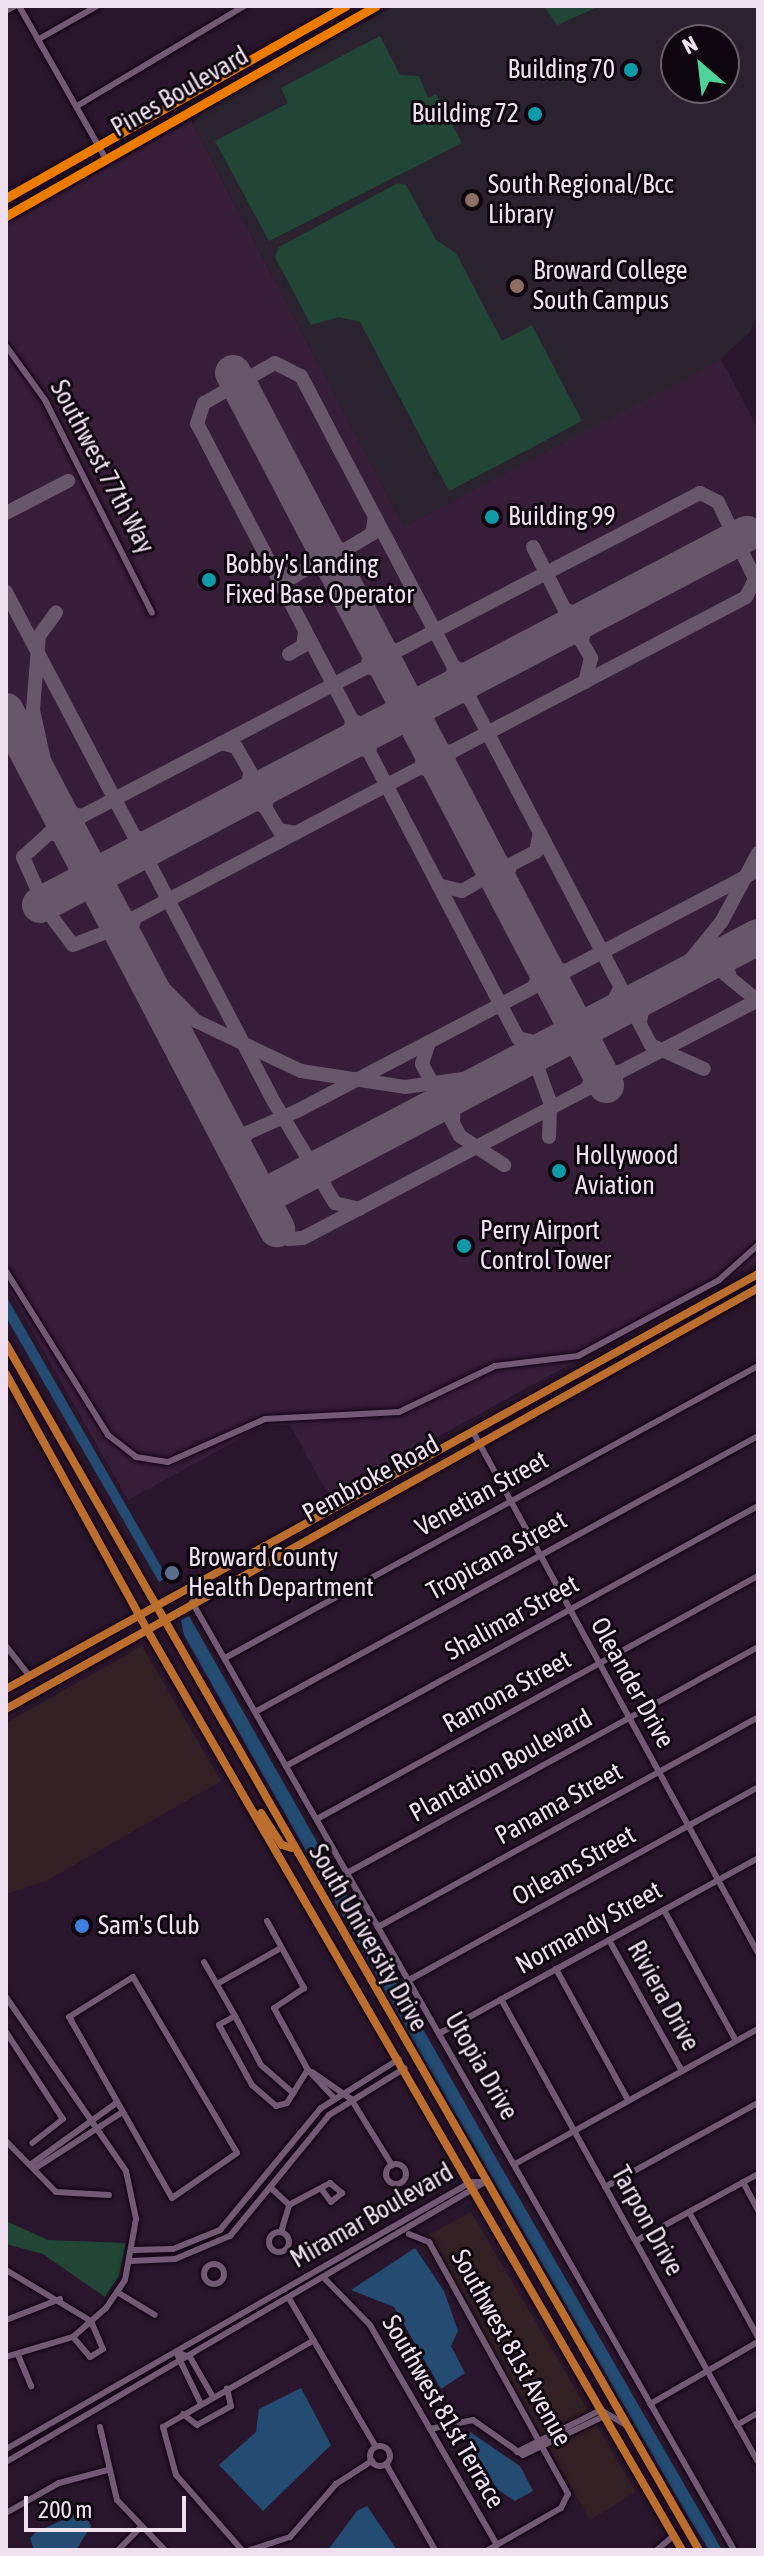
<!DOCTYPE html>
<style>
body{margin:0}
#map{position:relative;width:764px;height:2556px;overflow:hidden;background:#2a162c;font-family:"Asap Condensed",sans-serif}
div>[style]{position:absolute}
.commercial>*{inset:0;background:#332024}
.built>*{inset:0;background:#361d38}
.education>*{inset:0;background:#2b2230}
.green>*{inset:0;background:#214636}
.water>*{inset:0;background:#244b72}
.taxiway>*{height:14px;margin:-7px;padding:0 7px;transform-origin:7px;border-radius:7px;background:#68566a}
.runway>*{height:36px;margin:-18px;padding:0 18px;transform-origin:18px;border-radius:18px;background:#68566a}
.roads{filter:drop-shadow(0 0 2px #120214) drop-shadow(0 0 2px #120214)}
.minor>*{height:6px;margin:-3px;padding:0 3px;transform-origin:3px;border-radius:3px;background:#725a74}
.minor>.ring{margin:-3px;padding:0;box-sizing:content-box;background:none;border:6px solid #725a74;border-radius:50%}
.major>*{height:8px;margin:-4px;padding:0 4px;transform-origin:4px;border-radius:4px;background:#bb6e2e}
.highway>*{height:9px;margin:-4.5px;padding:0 4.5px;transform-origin:4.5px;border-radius:4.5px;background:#ec7c00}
.dots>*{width:22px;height:22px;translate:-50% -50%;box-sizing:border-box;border:4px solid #0e060e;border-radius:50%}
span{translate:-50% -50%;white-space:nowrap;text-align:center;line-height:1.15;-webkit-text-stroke:6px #0e060e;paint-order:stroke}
.poi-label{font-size:26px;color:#efe1f0}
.right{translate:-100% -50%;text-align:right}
.left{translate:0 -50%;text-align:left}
.street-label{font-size:26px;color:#efe1f0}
.frame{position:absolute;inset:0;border:8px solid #efe1f0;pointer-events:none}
.north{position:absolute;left:660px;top:24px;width:80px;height:80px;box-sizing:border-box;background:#0e060e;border:2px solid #685e68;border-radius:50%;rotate:332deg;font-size:22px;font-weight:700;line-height:32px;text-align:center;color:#efe1f0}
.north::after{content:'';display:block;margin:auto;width:28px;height:36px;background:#4fd399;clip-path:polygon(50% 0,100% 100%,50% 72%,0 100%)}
.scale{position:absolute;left:24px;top:2496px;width:162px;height:36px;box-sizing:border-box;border:4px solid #efe1f0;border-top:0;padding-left:10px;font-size:24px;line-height:28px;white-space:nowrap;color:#efe1f0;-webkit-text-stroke:6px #0e060e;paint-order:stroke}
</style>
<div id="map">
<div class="commercial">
<i style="clip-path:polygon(142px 1646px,221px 1781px,46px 1881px,6px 1894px,6px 1723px)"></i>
<i style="clip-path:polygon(471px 2212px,636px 2492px,590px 2520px,484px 2335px,419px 2240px)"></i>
</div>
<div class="built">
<i style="clip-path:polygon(191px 121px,404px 527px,721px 359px,758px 429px,758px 1262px,329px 1496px,290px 1425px,265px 1425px,128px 1500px,6px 1285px,6px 223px)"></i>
</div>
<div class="education">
<i style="clip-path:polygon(evenodd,395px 6px,758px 6px,758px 314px,750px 332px,717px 362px,404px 527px,193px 124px,204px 109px,395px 6px,676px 40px,724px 40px,724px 88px,676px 88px,676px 40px)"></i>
</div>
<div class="green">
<i style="clip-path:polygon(544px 6px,600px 6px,557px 25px)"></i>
<i style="clip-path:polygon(380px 36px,400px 75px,419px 76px,428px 98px,436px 94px,462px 143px,269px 241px,215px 141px,288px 103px,281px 88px)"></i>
<i style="clip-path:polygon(398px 183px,406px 185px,436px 240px,456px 253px,502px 341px,532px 325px,582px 421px,449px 491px,360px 322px,339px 317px,311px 325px,275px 257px,279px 247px)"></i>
<i style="clip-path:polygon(6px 2221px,48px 2240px,126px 2243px,119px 2276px,105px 2297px,43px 2254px,6px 2244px)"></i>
</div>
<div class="water">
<i style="clip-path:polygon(6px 1296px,167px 1577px,159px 1582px,6px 1317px)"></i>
<i style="clip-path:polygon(189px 1616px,500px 2165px,722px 2550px,709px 2550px,683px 2508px,402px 2021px,184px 1635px,181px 1620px)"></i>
<i style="clip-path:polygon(415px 2248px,444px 2291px,458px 2331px,451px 2346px,465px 2373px,441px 2389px,394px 2307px,351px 2290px)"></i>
<i style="clip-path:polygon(301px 2388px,331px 2445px,263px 2511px,219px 2465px,256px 2432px,259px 2409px)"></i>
<i style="clip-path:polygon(470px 2432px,520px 2466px,533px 2491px,515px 2501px,497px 2489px,468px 2439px)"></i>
<i style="clip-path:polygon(367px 2506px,397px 2550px,328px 2550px,357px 2511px)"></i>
<i style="clip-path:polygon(83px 2511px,91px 2526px,76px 2550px,34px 2550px,30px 2538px,36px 2532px)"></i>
</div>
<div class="taxiway">
<i style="left:6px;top:513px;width:70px;rotate:-27.3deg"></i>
<i style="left:533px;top:547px;width:73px;rotate:63.1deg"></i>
<i style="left:566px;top:612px;width:21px;rotate:104deg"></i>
<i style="left:561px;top:632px;width:17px;rotate:13deg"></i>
<i style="left:578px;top:636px;width:26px;rotate:59deg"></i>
<i style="left:591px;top:658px;width:25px;rotate:104deg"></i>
<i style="left:313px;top:567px;width:25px;rotate:12deg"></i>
<i style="left:274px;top:570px;width:20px;rotate:20deg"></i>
<i style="left:293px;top:577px;width:31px;rotate:-31deg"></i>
<i style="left:320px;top:561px;width:16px;rotate:-79deg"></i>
<i style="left:323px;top:545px;width:23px;rotate:13deg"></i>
<i style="left:345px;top:550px;width:31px;rotate:-31deg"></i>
<i style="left:372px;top:534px;width:17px;rotate:-80deg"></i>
<i style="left:6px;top:592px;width:276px;rotate:62.3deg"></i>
<i style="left:134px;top:836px;width:23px;rotate:20deg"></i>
<i style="left:156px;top:844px;width:22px;rotate:106deg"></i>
<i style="left:150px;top:865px;width:267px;rotate:62.4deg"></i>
<i style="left:274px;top:1102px;width:118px;rotate:58.9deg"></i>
<i style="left:335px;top:1203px;width:25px;rotate:14deg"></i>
<i style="left:565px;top:609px;width:23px;rotate:25deg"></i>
<i style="left:586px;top:619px;width:22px;rotate:100deg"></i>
<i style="left:289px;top:654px;width:16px;rotate:-30deg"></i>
<i style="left:303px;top:646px;width:14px;rotate:-82deg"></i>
<i style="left:367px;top:667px;width:24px;rotate:15deg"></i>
<i style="left:454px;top:667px;width:24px;rotate:22deg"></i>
<i style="left:352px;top:720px;width:24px;rotate:24deg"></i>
<i style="left:374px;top:730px;width:23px;rotate:103deg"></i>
<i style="left:221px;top:743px;width:16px;rotate:15deg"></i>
<i style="left:236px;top:747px;width:39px;rotate:60deg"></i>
<i style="left:256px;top:781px;width:16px;rotate:7deg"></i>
<i style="left:420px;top:768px;width:23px;rotate:-67deg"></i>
<i style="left:429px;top:747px;width:23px;rotate:13deg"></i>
<i style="left:250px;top:774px;width:24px;rotate:102deg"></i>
<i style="left:245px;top:797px;width:22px;rotate:27deg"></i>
<i style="left:272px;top:783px;width:25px;rotate:106deg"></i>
<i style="left:265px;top:807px;width:27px;rotate:59deg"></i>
<i style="left:279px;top:830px;width:17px;rotate:10deg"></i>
<i style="left:53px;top:801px;width:93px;rotate:-102.4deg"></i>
<i style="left:33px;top:710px;width:74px;rotate:-85.4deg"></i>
<i style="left:39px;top:636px;width:29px;rotate:-54deg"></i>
<i style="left:58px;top:810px;width:25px;rotate:14deg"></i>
<i style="left:82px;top:816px;width:322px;rotate:-27.6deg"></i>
<i style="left:367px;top:667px;width:25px;rotate:-74deg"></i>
<i style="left:49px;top:833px;width:25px;rotate:14deg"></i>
<i style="left:488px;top:860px;width:19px;rotate:21deg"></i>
<i style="left:506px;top:867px;width:34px;rotate:-27deg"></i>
<i style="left:536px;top:852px;width:20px;rotate:-79deg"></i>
<i style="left:438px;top:885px;width:25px;rotate:14deg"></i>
<i style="left:462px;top:891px;width:24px;rotate:-30deg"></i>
<i style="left:483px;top:879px;width:20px;rotate:-75deg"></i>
<i style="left:502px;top:887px;width:24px;rotate:-68deg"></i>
<i style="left:58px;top:896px;width:21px;rotate:-166deg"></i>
<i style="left:38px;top:891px;width:37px;rotate:-114deg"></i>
<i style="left:23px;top:857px;width:43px;rotate:-42.2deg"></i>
<i style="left:55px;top:828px;width:18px;rotate:-81deg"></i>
<i style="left:58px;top:896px;width:21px;rotate:109deg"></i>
<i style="left:51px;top:916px;width:36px;rotate:53deg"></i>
<i style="left:73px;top:945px;width:34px;rotate:-21deg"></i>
<i style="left:105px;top:933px;width:22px;rotate:-74deg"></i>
<i style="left:111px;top:912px;width:22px;rotate:18deg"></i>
<i style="left:132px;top:919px;width:325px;rotate:-27.7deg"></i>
<i style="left:420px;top:768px;width:23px;rotate:13deg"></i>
<i style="left:442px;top:773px;width:23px;rotate:-67deg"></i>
<i style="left:451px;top:752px;width:333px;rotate:-27.7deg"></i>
<i style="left:746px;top:597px;width:20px;rotate:-63deg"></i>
<i style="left:755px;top:579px;width:85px;rotate:-115.7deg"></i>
<i style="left:718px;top:502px;width:20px;rotate:-153deg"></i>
<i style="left:700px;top:493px;width:342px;rotate:152.5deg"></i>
<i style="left:397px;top:651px;width:24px;rotate:-161deg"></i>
<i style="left:127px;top:942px;width:25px;rotate:-72deg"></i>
<i style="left:136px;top:960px;width:86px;rotate:45.5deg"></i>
<i style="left:196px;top:1021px;width:116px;rotate:25.5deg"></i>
<i style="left:301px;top:1071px;width:105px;rotate:8.7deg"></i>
<i style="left:405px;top:1087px;width:93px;rotate:-8deg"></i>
<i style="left:694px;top:971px;width:26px;rotate:-2deg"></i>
<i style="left:720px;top:970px;width:49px;rotate:39.2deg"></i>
<i style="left:730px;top:977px;width:15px;rotate:-106deg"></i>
<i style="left:726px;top:963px;width:17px;rotate:-57deg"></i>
<i style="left:606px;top:1016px;width:31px;rotate:-63deg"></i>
<i style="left:640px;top:1022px;width:22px;rotate:-80deg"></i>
<i style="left:644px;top:1000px;width:51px;rotate:-38.7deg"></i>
<i style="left:684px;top:968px;width:60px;rotate:-51deg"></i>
<i style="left:722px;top:921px;width:77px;rotate:-62.1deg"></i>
<i style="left:429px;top:1042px;width:23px;rotate:108deg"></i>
<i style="left:422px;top:1064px;width:81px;rotate:62.2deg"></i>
<i style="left:460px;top:1136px;width:53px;rotate:33.4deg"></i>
<i style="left:596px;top:1067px;width:23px;rotate:15deg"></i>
<i style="left:618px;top:1073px;width:158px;rotate:-27.5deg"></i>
<i style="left:453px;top:1122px;width:19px;rotate:-87deg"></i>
<i style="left:454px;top:1103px;width:20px;rotate:-45deg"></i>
<i style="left:227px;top:1133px;width:18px;rotate:3deg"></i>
<i style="left:245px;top:1134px;width:57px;rotate:-23.9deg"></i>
<i style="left:297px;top:1111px;width:267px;rotate:-27.6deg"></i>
<i style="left:534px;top:987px;width:23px;rotate:-67deg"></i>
<i style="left:543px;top:966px;width:24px;rotate:12deg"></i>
<i style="left:566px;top:971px;width:217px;rotate:-27.7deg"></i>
<i style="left:549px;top:1137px;width:35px;rotate:-88deg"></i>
<i style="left:550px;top:1102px;width:35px;rotate:-110deg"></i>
<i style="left:538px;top:1069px;width:26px;rotate:-62deg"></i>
<i style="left:550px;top:1046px;width:33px;rotate:-166deg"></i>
<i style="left:518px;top:1038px;width:322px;rotate:-117.5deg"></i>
<i style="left:369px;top:752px;width:23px;rotate:-157deg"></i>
<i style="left:348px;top:743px;width:23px;rotate:-80deg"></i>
<i style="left:352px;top:720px;width:334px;rotate:-117.6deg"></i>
<i style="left:197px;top:424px;width:22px;rotate:-72deg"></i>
<i style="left:204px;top:403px;width:81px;rotate:-29.4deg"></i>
<i style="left:275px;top:363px;width:29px;rotate:27deg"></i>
<i style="left:301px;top:376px;width:329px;rotate:62.3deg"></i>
<i style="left:454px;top:667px;width:23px;rotate:100deg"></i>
<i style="left:450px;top:690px;width:22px;rotate:24deg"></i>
<i style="left:470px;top:699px;width:390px;rotate:62.4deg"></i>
<i style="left:651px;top:1045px;width:58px;rotate:24.4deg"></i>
<i style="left:243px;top:1163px;width:19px;rotate:-106deg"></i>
<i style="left:238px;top:1145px;width:16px;rotate:-50deg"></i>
<i style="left:277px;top:1229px;width:16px;rotate:40deg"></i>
<i style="left:289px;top:1239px;width:14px;rotate:-4deg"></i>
<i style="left:303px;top:1238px;width:321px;rotate:-27.7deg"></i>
<i style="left:587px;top:1089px;width:24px;rotate:-68deg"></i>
</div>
<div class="runway">
<i style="left:233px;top:373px;width:804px;rotate:62.35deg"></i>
<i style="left:6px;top:711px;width:585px;rotate:62.38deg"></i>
<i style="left:40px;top:905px;width:798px;rotate:-27.72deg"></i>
<i style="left:261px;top:1198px;width:561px;rotate:-27.71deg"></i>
</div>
<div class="roads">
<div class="minor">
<i style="left:19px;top:6px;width:176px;rotate:60.4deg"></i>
<i style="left:6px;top:11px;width:10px;rotate:-29deg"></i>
<i style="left:39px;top:39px;width:67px;rotate:-29.6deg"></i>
<i style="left:77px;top:106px;width:195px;rotate:-30.9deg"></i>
<i style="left:6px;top:346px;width:67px;rotate:54.2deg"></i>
<i style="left:45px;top:400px;width:238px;rotate:63.3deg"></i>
<i style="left:6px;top:1271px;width:193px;rotate:58.1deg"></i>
<i style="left:108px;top:1435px;width:36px;rotate:38deg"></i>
<i style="left:136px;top:1457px;width:32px;rotate:9deg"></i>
<i style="left:168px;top:1462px;width:106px;rotate:-23.9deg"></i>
<i style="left:265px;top:1419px;width:134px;rotate:-3deg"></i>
<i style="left:399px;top:1412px;width:106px;rotate:-25.6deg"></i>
<i style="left:495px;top:1366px;width:84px;rotate:-6.9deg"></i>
<i style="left:578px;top:1356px;width:160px;rotate:-28.3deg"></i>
<i style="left:719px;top:1280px;width:52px;rotate:-41.9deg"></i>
<i style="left:473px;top:1432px;width:594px;rotate:61.32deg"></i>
<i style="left:192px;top:1602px;width:1092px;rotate:60.24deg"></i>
<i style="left:6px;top:1646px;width:37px;rotate:52deg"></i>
<i style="left:225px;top:1658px;width:608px;rotate:-28.72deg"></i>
<i style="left:255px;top:1712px;width:574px;rotate:-28.75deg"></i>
<i style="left:286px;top:1766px;width:539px;rotate:-28.85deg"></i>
<i style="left:317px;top:1819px;width:504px;rotate:-28.86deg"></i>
<i style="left:347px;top:1873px;width:469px;rotate:-28.8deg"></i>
<i style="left:664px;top:1910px;width:149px;rotate:61.2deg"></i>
<i style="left:267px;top:1921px;width:77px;rotate:61.1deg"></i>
<i style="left:304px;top:1988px;width:36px;rotate:146deg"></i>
<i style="left:274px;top:2008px;width:71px;rotate:61.3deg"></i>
<i style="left:308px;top:2070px;width:38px;rotate:47deg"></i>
<i style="left:378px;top:1927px;width:434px;rotate:-28.9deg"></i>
<i style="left:609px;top:1940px;width:150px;rotate:60.9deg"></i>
<i style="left:204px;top:1962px;width:62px;rotate:60.1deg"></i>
<i style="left:235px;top:2016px;width:18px;rotate:151deg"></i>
<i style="left:219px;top:2025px;width:68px;rotate:61.2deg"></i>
<i style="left:252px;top:2085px;width:32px;rotate:41deg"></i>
<i style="left:276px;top:2106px;width:11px;rotate:-15deg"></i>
<i style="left:287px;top:2103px;width:39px;rotate:-58deg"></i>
<i style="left:556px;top:1969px;width:149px;rotate:61.2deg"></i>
<i style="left:133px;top:1977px;width:204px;rotate:59.4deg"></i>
<i style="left:237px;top:2153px;width:79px;rotate:145.3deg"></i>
<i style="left:172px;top:2198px;width:208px;rotate:-119.6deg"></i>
<i style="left:69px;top:2017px;width:75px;rotate:-32deg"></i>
<i style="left:409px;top:1980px;width:399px;rotate:-28.9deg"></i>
<i style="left:217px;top:1984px;width:73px;rotate:-29.4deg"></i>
<i style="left:6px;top:1997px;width:211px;rotate:55.4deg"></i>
<i style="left:126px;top:2171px;width:49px;rotate:78.2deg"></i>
<i style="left:136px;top:2219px;width:62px;rotate:100.2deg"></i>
<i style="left:125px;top:2280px;width:34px;rotate:124deg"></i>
<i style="left:106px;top:2308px;width:44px;rotate:138.7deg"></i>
<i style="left:73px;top:2337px;width:70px;rotate:163.4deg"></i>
<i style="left:501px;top:1999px;width:530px;rotate:60.97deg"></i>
<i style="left:235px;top:2016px;width:55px;rotate:62deg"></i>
<i style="left:261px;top:2065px;width:43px;rotate:41.2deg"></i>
<i style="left:6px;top:2032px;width:104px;rotate:56.8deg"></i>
<i style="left:63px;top:2119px;width:39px;rotate:142deg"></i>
<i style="left:440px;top:2033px;width:363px;rotate:-28.8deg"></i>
<i style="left:312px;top:2072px;width:47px;rotate:34.7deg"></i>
<i style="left:351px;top:2099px;width:78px;rotate:58.2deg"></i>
<i style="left:6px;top:2141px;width:71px;rotate:45.6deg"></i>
<i style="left:56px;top:2192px;width:53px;rotate:3.2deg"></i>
<i style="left:515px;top:2164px;width:278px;rotate:-29.1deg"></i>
<i class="ring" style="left:386px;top:2164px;width:14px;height:14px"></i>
<i style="left:30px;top:2165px;width:105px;rotate:-35.7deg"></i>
<i style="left:34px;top:2169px;width:103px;rotate:-32.8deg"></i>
<i style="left:743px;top:2182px;width:32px;rotate:62deg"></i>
<i style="left:270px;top:2187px;width:26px;rotate:43deg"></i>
<i style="left:605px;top:2187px;width:175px;rotate:-28.8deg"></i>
<i style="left:689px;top:2212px;width:143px;rotate:61.1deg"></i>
<i style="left:281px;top:2232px;width:28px;rotate:-73deg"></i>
<i style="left:289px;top:2205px;width:47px;rotate:-28.2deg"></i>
<i style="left:330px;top:2183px;width:16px;rotate:40deg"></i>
<i style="left:342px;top:2193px;width:14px;rotate:141deg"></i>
<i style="left:331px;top:2202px;width:14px;rotate:-126deg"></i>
<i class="ring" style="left:269px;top:2232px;width:14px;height:14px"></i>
<i style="left:409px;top:2234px;width:22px;rotate:22deg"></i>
<i style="left:429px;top:2242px;width:288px;rotate:61.1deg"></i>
<i style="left:568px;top:2494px;width:16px;rotate:117deg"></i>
<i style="left:561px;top:2508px;width:84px;rotate:150.1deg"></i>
<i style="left:636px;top:2241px;width:139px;rotate:-28.8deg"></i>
<i style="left:133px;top:2250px;width:40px;rotate:-1.4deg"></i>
<i style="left:173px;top:2249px;width:51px;rotate:-22deg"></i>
<i style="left:220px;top:2230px;width:158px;rotate:-50.4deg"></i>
<i style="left:321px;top:2108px;width:92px;rotate:-32.1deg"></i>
<i style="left:130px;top:2261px;width:45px;rotate:-2.5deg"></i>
<i style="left:175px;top:2259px;width:60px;rotate:-22.7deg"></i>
<i style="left:230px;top:2236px;width:156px;rotate:-50.7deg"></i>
<i style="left:329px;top:2115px;width:89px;rotate:-31.7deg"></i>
<i class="ring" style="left:204px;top:2264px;width:14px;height:14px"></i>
<i style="left:6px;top:2270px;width:99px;rotate:31deg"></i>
<i style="left:91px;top:2321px;width:30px;rotate:67deg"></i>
<i style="left:103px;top:2349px;width:15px;rotate:148deg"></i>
<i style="left:90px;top:2357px;width:26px;rotate:-130deg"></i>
<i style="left:325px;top:2279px;width:64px;rotate:45.6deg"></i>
<i style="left:370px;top:2325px;width:254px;rotate:60deg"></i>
<i style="left:117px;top:2292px;width:44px;rotate:31.2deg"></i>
<i style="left:290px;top:2300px;width:170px;rotate:59.7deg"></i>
<i style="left:6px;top:2320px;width:58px;rotate:-21.3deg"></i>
<i style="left:18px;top:2355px;width:34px;rotate:67deg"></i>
<i style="left:201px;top:2404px;width:58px;rotate:-115.7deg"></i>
<i style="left:176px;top:2352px;width:15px;rotate:20deg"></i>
<i style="left:190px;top:2357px;width:46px;rotate:60.1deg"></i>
<i style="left:650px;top:2404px;width:125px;rotate:-29.9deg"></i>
<i style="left:183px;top:2414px;width:18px;rotate:38deg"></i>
<i style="left:197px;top:2425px;width:39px;rotate:-29deg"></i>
<i style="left:231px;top:2406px;width:18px;rotate:-103deg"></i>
<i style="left:737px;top:2425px;width:24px;rotate:-30deg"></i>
<i style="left:100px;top:2427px;width:75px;rotate:76.9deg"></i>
<i style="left:117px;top:2500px;width:69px;rotate:46.2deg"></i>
<i style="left:430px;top:2429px;width:44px;rotate:-11.8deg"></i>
<i style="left:473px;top:2420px;width:61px;rotate:35deg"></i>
<i style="left:523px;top:2455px;width:90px;rotate:-25.7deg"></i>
<i class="ring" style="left:370px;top:2446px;width:14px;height:14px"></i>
<i style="left:6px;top:2449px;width:536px;rotate:-29.86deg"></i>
<i style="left:471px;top:2182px;width:14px"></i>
<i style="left:517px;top:2452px;width:94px;rotate:-26.6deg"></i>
<i style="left:601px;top:2410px;width:27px;rotate:31deg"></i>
<i style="left:6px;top:2462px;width:555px;rotate:-30.31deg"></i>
<i style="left:386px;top:2464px;width:99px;rotate:60.3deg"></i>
<i style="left:6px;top:2513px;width:61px;rotate:-29.5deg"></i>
<i style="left:59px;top:2483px;width:51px;rotate:-14.9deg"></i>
<i style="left:118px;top:2550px;width:33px;rotate:-45deg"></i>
<i style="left:242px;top:2550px;width:100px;rotate:-131.3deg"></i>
<i style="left:176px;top:2475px;width:50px;rotate:-105.2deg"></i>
<i style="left:163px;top:2427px;width:174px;rotate:-29.9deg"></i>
<i style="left:250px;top:2550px;width:42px;rotate:-18deg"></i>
<i style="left:290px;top:2537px;width:70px;rotate:-49deg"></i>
<i style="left:336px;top:2484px;width:43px;rotate:-32.6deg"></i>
<i style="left:657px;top:2550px;width:23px;rotate:-41deg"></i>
</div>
<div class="major">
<i style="left:6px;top:1344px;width:1391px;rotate:60.12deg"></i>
<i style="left:6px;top:1374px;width:290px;rotate:61.1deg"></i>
<i style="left:146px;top:1628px;width:1066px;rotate:59.83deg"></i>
<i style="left:6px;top:1689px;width:859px;rotate:-28.89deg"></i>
<i style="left:6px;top:1709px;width:862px;rotate:-29.24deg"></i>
<i style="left:261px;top:1813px;width:38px;rotate:57deg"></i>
<i style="left:282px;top:1845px;width:10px;rotate:17deg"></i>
</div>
<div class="highway">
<i style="left:6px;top:198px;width:390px;rotate:-29.5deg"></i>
<i style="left:6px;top:216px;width:425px;rotate:-29.6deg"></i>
</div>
</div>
<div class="dots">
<i style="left:631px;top:70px;background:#0f9aa8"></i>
<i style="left:535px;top:114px;background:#0f9aa8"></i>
<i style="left:472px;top:200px;background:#8d6e63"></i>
<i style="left:517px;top:286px;background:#8d6e63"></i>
<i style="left:492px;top:517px;background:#0f9aa8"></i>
<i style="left:209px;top:580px;background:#0f9aa8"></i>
<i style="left:559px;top:1171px;background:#0f9aa8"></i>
<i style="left:464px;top:1246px;background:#0f9aa8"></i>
<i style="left:172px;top:1573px;background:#5c6f8a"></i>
<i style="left:82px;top:1926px;background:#3f7fe0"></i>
</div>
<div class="poi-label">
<span class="right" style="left:615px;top:70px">Building 70</span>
<span class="right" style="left:519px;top:114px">Building 72</span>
<span class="left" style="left:488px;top:200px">South Regional/Bcc<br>Library</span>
<span class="left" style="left:533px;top:286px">Broward College<br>South Campus</span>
<span class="left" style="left:508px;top:517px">Building 99</span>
<span class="left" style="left:225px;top:580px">Bobby's Landing<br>Fixed Base Operator</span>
<span class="left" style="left:575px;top:1171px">Hollywood<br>Aviation</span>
<span class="left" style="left:480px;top:1246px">Perry Airport<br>Control Tower</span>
<span class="left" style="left:188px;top:1573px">Broward County<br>Health Department</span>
<span class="left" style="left:98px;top:1926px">Sam's Club</span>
</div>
<div class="street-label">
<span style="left:180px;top:92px;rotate:-30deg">Pines Boulevard</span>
<span style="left:102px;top:467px;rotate:62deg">Southwest 77th Way</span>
<span style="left:371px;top:1479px;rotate:-29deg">Pembroke Road</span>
<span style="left:482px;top:1494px;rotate:-29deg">Venetian Street</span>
<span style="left:497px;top:1556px;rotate:-29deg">Tropicana Street</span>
<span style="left:512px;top:1618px;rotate:-29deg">Shalimar Street</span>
<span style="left:632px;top:1683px;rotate:61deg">Oleander Drive</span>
<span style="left:507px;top:1692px;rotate:-29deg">Ramona Street</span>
<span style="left:501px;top:1766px;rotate:-29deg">Plantation Boulevard</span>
<span style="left:559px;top:1804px;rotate:-29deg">Panama Street</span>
<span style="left:574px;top:1866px;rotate:-29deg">Orleans Street</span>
<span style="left:589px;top:1928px;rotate:-29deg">Normandy Street</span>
<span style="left:368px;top:1938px;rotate:60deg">South University Drive</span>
<span style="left:663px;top:1996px;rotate:61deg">Riviera Drive</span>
<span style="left:481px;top:2066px;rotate:60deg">Utopia Drive</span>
<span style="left:372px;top:2216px;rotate:-30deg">Miramar Boulevard</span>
<span style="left:647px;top:2221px;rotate:61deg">Tarpon Drive</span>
<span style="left:511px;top:2348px;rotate:61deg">Southwest 81st Avenue</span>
<span style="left:443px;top:2412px;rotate:60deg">Southwest 81st Terrace</span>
</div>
<div class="frame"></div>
<div class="north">N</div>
<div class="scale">200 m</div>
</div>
